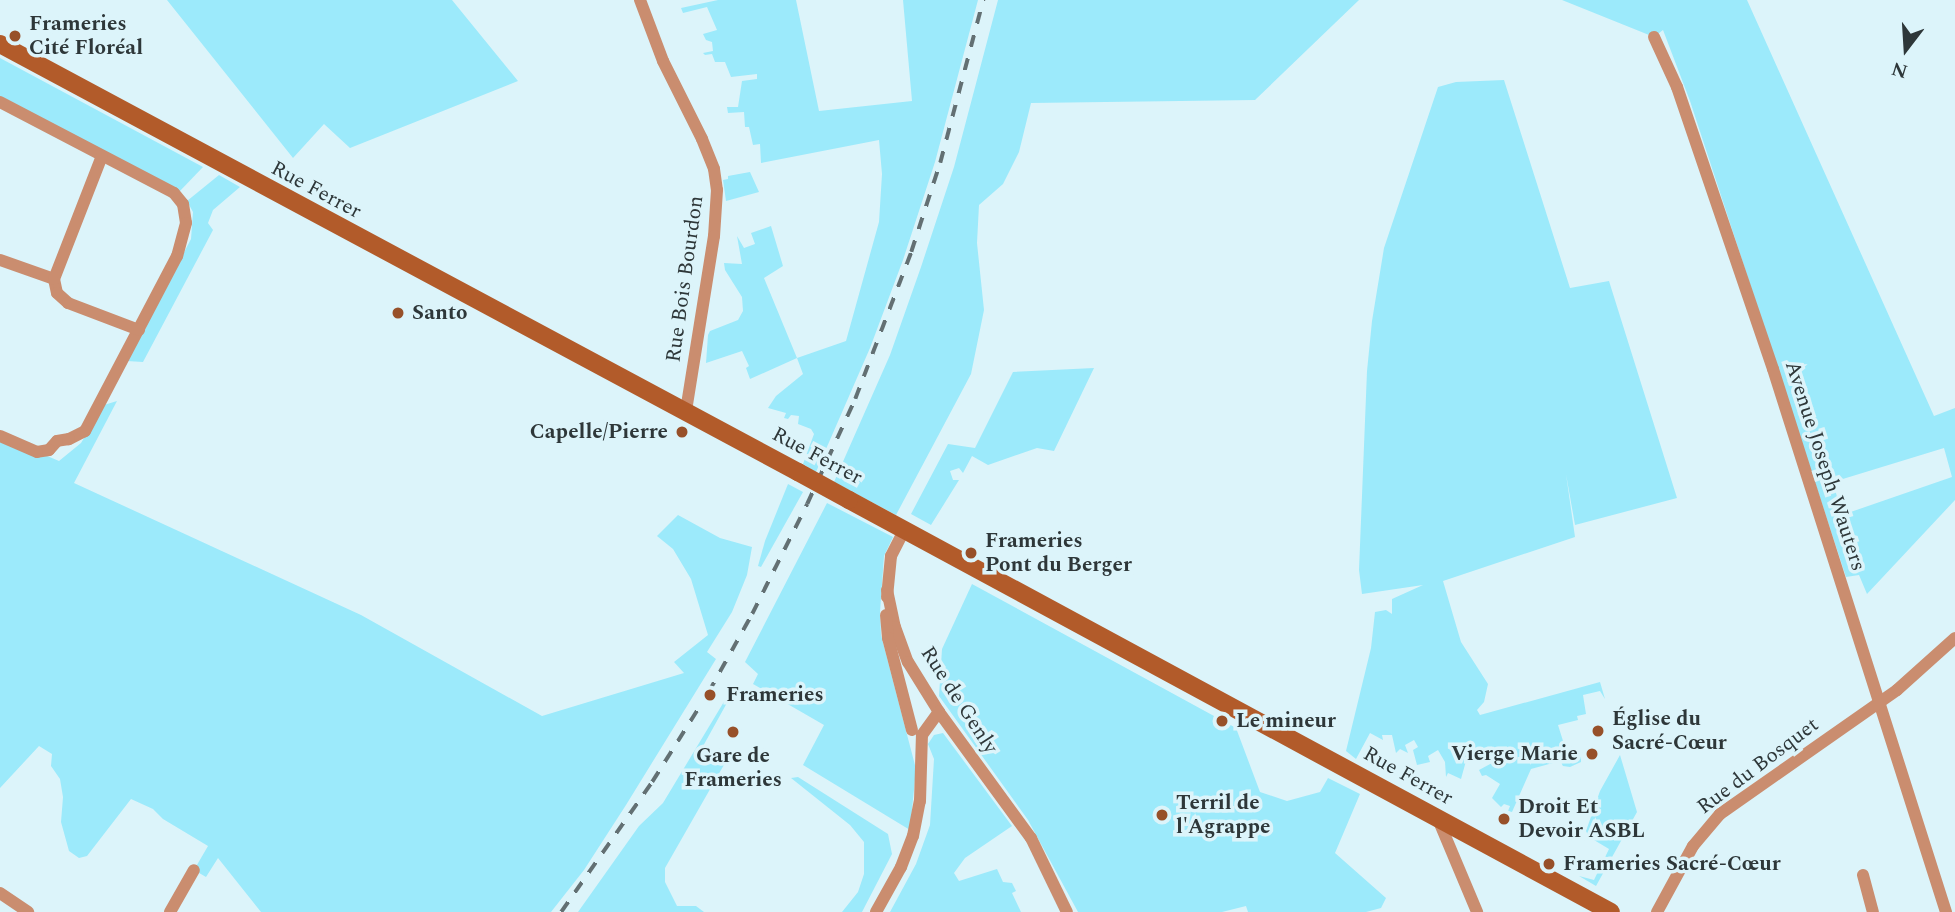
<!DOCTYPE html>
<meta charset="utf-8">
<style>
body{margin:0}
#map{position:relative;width:1955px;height:912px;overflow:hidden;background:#dcf4fa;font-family:Spectral,serif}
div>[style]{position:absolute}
.green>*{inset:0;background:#9ceafb}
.street>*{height:12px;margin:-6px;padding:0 6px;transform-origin:6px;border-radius:6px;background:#ca8d6f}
.secondary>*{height:18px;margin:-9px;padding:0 9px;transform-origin:9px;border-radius:9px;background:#b25b2a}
.rail>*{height:3.5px;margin-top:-1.75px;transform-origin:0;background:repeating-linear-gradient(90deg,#637073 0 12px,transparent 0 24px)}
.secondary-bridge>*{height:18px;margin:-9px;padding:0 9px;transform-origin:9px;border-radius:9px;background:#b25b2a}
.dots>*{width:19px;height:19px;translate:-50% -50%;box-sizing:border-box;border:4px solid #dcf4fa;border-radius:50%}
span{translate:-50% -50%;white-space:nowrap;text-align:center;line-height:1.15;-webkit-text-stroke:7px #dcf4fa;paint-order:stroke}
.poi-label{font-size:21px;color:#2e3739;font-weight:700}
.left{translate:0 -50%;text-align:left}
.right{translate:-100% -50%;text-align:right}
.street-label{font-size:21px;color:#2e3739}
.north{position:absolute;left:1871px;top:14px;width:70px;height:70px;-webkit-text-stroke:5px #dcf4fa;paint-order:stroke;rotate:197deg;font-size:19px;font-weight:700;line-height:28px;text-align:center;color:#2e3739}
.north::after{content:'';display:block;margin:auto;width:24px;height:32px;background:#2e3739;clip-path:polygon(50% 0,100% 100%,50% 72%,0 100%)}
</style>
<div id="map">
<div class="green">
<i style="clip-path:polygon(167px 0,452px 0,518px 81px,350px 148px,324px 124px,293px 158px)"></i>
<i style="clip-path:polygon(718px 0,796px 0,819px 111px,912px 101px,903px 0,978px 0,935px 162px,903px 260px,870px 348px,816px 472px,803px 464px,814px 434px,811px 429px,798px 424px,799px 416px,791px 415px,788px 419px,784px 418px,786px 413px,768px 408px,776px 396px,803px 374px,797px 358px,750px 379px,746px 368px,749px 366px,742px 351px,706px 363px,708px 335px,710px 331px,738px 320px,743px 311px,742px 297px,725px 270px,724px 263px,742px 264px,737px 236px,744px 248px,755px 244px,751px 233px,771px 226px,783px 266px,764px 278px,797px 358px,846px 341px,879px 222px,882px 174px,879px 140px,761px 163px,760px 144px,753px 145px,749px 127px,745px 127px,744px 112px,728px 113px,727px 107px,738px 107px,742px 81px,757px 79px,757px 74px,731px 77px,725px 62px,715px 62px,712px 54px,705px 55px,703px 53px,713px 51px,712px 42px,706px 40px,703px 34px,717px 30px,707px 7px,683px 13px,681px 8px)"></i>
<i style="clip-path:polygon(998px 0,1359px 0,1255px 100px,1031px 103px,1019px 152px,1003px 184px,979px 205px,977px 243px,984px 310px,971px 374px,896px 515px,834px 482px,890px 355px,921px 267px,954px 167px)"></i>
<i style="clip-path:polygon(evenodd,1562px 0,1747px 0,1934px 416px,1955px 408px,1955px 500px,1867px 594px,1859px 575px,1846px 577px,1690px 101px,1663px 30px,1654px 37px,1562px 0,1944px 448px,1952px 477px,1842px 515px,1833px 482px,1944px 448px)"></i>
<i style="clip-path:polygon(0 58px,203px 167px,179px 192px,0 97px)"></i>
<i style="clip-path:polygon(1504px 80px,1570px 288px,1609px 281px,1677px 498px,1575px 525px,1566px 474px,1575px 537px,1443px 581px,1461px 642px,1488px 684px,1484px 702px,1477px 710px,1480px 715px,1600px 682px,1605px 699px,1600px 691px,1583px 695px,1586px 714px,1577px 716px,1578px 720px,1558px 725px,1569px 760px,1581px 757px,1581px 762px,1570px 767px,1563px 766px,1560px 761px,1531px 769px,1512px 812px,1508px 811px,1510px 806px,1504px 804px,1501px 807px,1492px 798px,1500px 784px,1486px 775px,1482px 776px,1479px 770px,1492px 763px,1485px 750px,1466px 761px,1461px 779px,1448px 773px,1446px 777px,1445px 762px,1438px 750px,1428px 756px,1430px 762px,1417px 765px,1413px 750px,1418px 747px,1414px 740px,1405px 745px,1408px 753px,1400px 749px,1396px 753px,1392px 735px,1382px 735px,1383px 740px,1370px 733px,1356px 759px,1346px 751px,1371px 648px,1375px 612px,1386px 610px,1392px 614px,1392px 599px,1423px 585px,1362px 594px,1359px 570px,1367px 371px,1372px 321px,1384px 248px,1438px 87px,1456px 82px)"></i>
<i style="clip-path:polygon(750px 172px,759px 192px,726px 201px,723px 180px,728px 179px,728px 176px)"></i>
<i style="clip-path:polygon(219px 175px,240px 187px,213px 210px,208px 223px,213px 230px,143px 362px,127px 361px,191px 239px,193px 212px,187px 201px)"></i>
<i style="clip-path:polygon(1094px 368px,1054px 451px,1037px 448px,988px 465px,972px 456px,963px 473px,959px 468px,950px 471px,953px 480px,959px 480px,931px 525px,911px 514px,948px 444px,975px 448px,1013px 372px)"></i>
<i style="clip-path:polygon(117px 401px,74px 483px,361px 615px,542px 716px,684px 673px,674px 662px,708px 635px,691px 579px,673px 549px,657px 536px,678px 515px,720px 538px,752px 547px,747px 575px,732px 612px,707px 652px,716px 659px,626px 805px,584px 870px,551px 912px,261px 912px,218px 858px,206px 877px,194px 870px,208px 846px,163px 819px,153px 809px,131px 799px,87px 856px,79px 858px,69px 851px,61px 822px,63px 797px,60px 779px,51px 766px,52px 754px,39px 746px,0 788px,0 436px,59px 461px,81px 443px,104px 405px)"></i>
<i style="clip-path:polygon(788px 484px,803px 492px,761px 567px,758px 566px,765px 541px)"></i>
<i style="clip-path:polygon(827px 503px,893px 537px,884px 556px,880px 612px,881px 635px,916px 769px,910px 830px,803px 765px,824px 725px,753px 684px,758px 674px,745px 662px)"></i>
<i style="clip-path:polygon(972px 584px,1236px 728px,1260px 792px,1287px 801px,1320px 792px,1328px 778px,1360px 794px,1335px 853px,1386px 898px,1381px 908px,1366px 912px,1248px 912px,1246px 906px,1222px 912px,1078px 912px,1028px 820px,939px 696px,942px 649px)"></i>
<i style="clip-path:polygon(725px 700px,728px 701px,702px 748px,725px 763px,665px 868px,665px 882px,677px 906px,696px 906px,704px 912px,578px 912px,639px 826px,663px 803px)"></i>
<i style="clip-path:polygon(943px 733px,1012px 826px,965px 858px,954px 873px,959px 881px,997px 869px,1003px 882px,1012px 883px,1016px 891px,1012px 893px,1021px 912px,890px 912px,916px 864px,930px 825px,934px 759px,928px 744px,934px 735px)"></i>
<i style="clip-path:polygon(1620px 755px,1637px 812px,1596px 886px,1579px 876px,1594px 880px,1609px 849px,1589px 837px,1586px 831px,1600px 791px)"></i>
<i style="clip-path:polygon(798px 777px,888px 834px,892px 854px,862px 912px,842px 912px,858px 892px,864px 874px,864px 842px,850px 825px,791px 778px)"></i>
</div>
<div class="street">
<i style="left:640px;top:0;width:65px;rotate:69.3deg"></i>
<i style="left:663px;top:61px;width:87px;rotate:63.4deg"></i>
<i style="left:702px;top:139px;width:32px;rotate:68deg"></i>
<i style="left:714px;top:169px;width:21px;rotate:82deg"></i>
<i style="left:717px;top:190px;width:46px;rotate:93.7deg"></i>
<i style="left:714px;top:236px;width:177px;rotate:99.1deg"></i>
<i style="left:1654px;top:37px;width:55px;rotate:65.3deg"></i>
<i style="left:1677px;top:87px;width:298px;rotate:71.2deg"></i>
<i style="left:1773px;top:369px;width:570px;rotate:72.33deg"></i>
<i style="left:0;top:102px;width:196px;rotate:27.6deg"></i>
<i style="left:174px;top:193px;width:14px;rotate:51deg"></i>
<i style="left:183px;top:204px;width:19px;rotate:81deg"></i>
<i style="left:186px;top:223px;width:34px;rotate:105deg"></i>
<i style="left:177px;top:256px;width:198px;rotate:117.7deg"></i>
<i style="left:85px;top:431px;width:18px;rotate:153deg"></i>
<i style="left:69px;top:439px;width:12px;rotate:171deg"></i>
<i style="left:57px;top:441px;width:12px;rotate:132deg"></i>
<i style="left:49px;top:450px;width:12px;rotate:171deg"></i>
<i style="left:37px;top:452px;width:40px;rotate:-156.6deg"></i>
<i style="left:0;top:260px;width:57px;rotate:19.4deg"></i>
<i style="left:54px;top:279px;width:14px;rotate:78deg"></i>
<i style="left:57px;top:293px;width:15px;rotate:42deg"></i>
<i style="left:68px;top:303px;width:76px;rotate:20.8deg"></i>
<i style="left:54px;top:279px;width:132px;rotate:-68.7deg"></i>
<i style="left:887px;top:590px;width:38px;rotate:78deg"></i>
<i style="left:895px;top:627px;width:37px;rotate:70deg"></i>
<i style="left:908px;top:662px;width:59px;rotate:58.2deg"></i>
<i style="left:939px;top:712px;width:156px;rotate:53.9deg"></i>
<i style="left:1031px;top:838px;width:82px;rotate:64.1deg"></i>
<i style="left:887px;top:597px;width:41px;rotate:-84.4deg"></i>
<i style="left:891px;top:556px;width:29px;rotate:-63deg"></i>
<i style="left:886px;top:615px;width:23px;rotate:85deg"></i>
<i style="left:888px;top:638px;width:95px;rotate:75.4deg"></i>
<i style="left:1438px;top:819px;width:101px;rotate:67.2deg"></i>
<i style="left:1863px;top:875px;width:38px;rotate:75deg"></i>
<i style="left:0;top:893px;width:34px;rotate:34deg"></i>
<i style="left:170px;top:912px;width:48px;rotate:-60.3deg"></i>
<i style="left:876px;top:912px;width:51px;rotate:-60.9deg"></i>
<i style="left:901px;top:867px;width:33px;rotate:-69deg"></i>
<i style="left:913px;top:836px;width:36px;rotate:-79deg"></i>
<i style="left:920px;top:801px;width:66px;rotate:-88.3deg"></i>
<i style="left:922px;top:735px;width:29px;rotate:-54deg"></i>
<i style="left:1657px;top:912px;width:75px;rotate:-61.4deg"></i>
<i style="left:1693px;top:846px;width:42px;rotate:-49.8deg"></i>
<i style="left:1720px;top:814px;width:216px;rotate:-35deg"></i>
<i style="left:1897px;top:690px;width:78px;rotate:-41.9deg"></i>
</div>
<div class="secondary">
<i style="left:0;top:44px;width:906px;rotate:28.21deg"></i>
<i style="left:849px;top:500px;width:866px;rotate:28.4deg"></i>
</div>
<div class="rail">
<i style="left:561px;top:912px;width:159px;rotate:-55deg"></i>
<i style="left:652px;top:782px;width:105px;rotate:-57.8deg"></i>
<i style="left:708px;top:693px;width:90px;rotate:-60.9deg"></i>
<i style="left:752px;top:614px;width:123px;rotate:-63.4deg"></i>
<i style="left:807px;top:504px;width:115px;rotate:-65.4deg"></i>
<i style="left:855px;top:399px;width:157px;rotate:-69.1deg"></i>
<i style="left:911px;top:252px;width:94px;rotate:-72deg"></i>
<i style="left:940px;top:163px;width:169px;rotate:-75.2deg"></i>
</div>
<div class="secondary-bridge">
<i style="left:798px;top:472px;width:58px;rotate:28.8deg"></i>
</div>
<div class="dots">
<i style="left:15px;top:36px;background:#975029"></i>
<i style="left:398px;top:313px;background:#975029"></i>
<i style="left:682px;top:432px;background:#975029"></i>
<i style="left:971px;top:553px;background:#975029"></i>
<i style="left:710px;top:695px;background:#975029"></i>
<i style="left:1222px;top:721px;background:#975029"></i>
<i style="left:1598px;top:731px;background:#975029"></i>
<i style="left:733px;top:732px;background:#975029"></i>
<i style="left:1592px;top:754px;background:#975029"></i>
<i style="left:1162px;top:815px;background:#975029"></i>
<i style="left:1504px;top:819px;background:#975029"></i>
<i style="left:1549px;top:864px;background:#975029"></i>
</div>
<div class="poi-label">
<span class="left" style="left:29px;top:36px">Frameries<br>Cité Floréal</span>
<span class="left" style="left:412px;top:313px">Santo</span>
<span class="right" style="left:668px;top:432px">Capelle/Pierre</span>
<span class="left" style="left:985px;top:553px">Frameries<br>Pont du Berger</span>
<span class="left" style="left:726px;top:695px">Frameries</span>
<span class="left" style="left:1612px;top:731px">Église du<br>Sacré-Cœur</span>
<span class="left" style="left:1236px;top:721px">Le mineur</span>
<span class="right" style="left:1578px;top:754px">Vierge Marie</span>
<span style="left:733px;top:768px">Gare de<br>Frameries</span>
<span class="left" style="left:1176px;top:815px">Terril de<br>l'Agrappe</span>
<span class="left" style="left:1518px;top:819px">Droit Et<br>Devoir ASBL</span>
<span class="left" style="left:1563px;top:864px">Frameries Sacré-Cœur</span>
</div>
<div class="street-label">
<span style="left:316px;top:190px;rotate:28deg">Rue Ferrer</span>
<span style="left:685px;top:279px;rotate:-82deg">Rue Bois Bourdon</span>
<span style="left:817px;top:456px;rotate:28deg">Rue Ferrer</span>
<span style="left:1825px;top:466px;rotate:72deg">Avenue Joseph Wauters</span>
<span style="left:959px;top:700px;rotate:57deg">Rue de Genly</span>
<span style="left:1758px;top:766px;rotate:-37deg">Rue du Bosquet</span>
<span style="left:1408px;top:776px;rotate:29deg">Rue Ferrer</span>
</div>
<div class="north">N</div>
</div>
